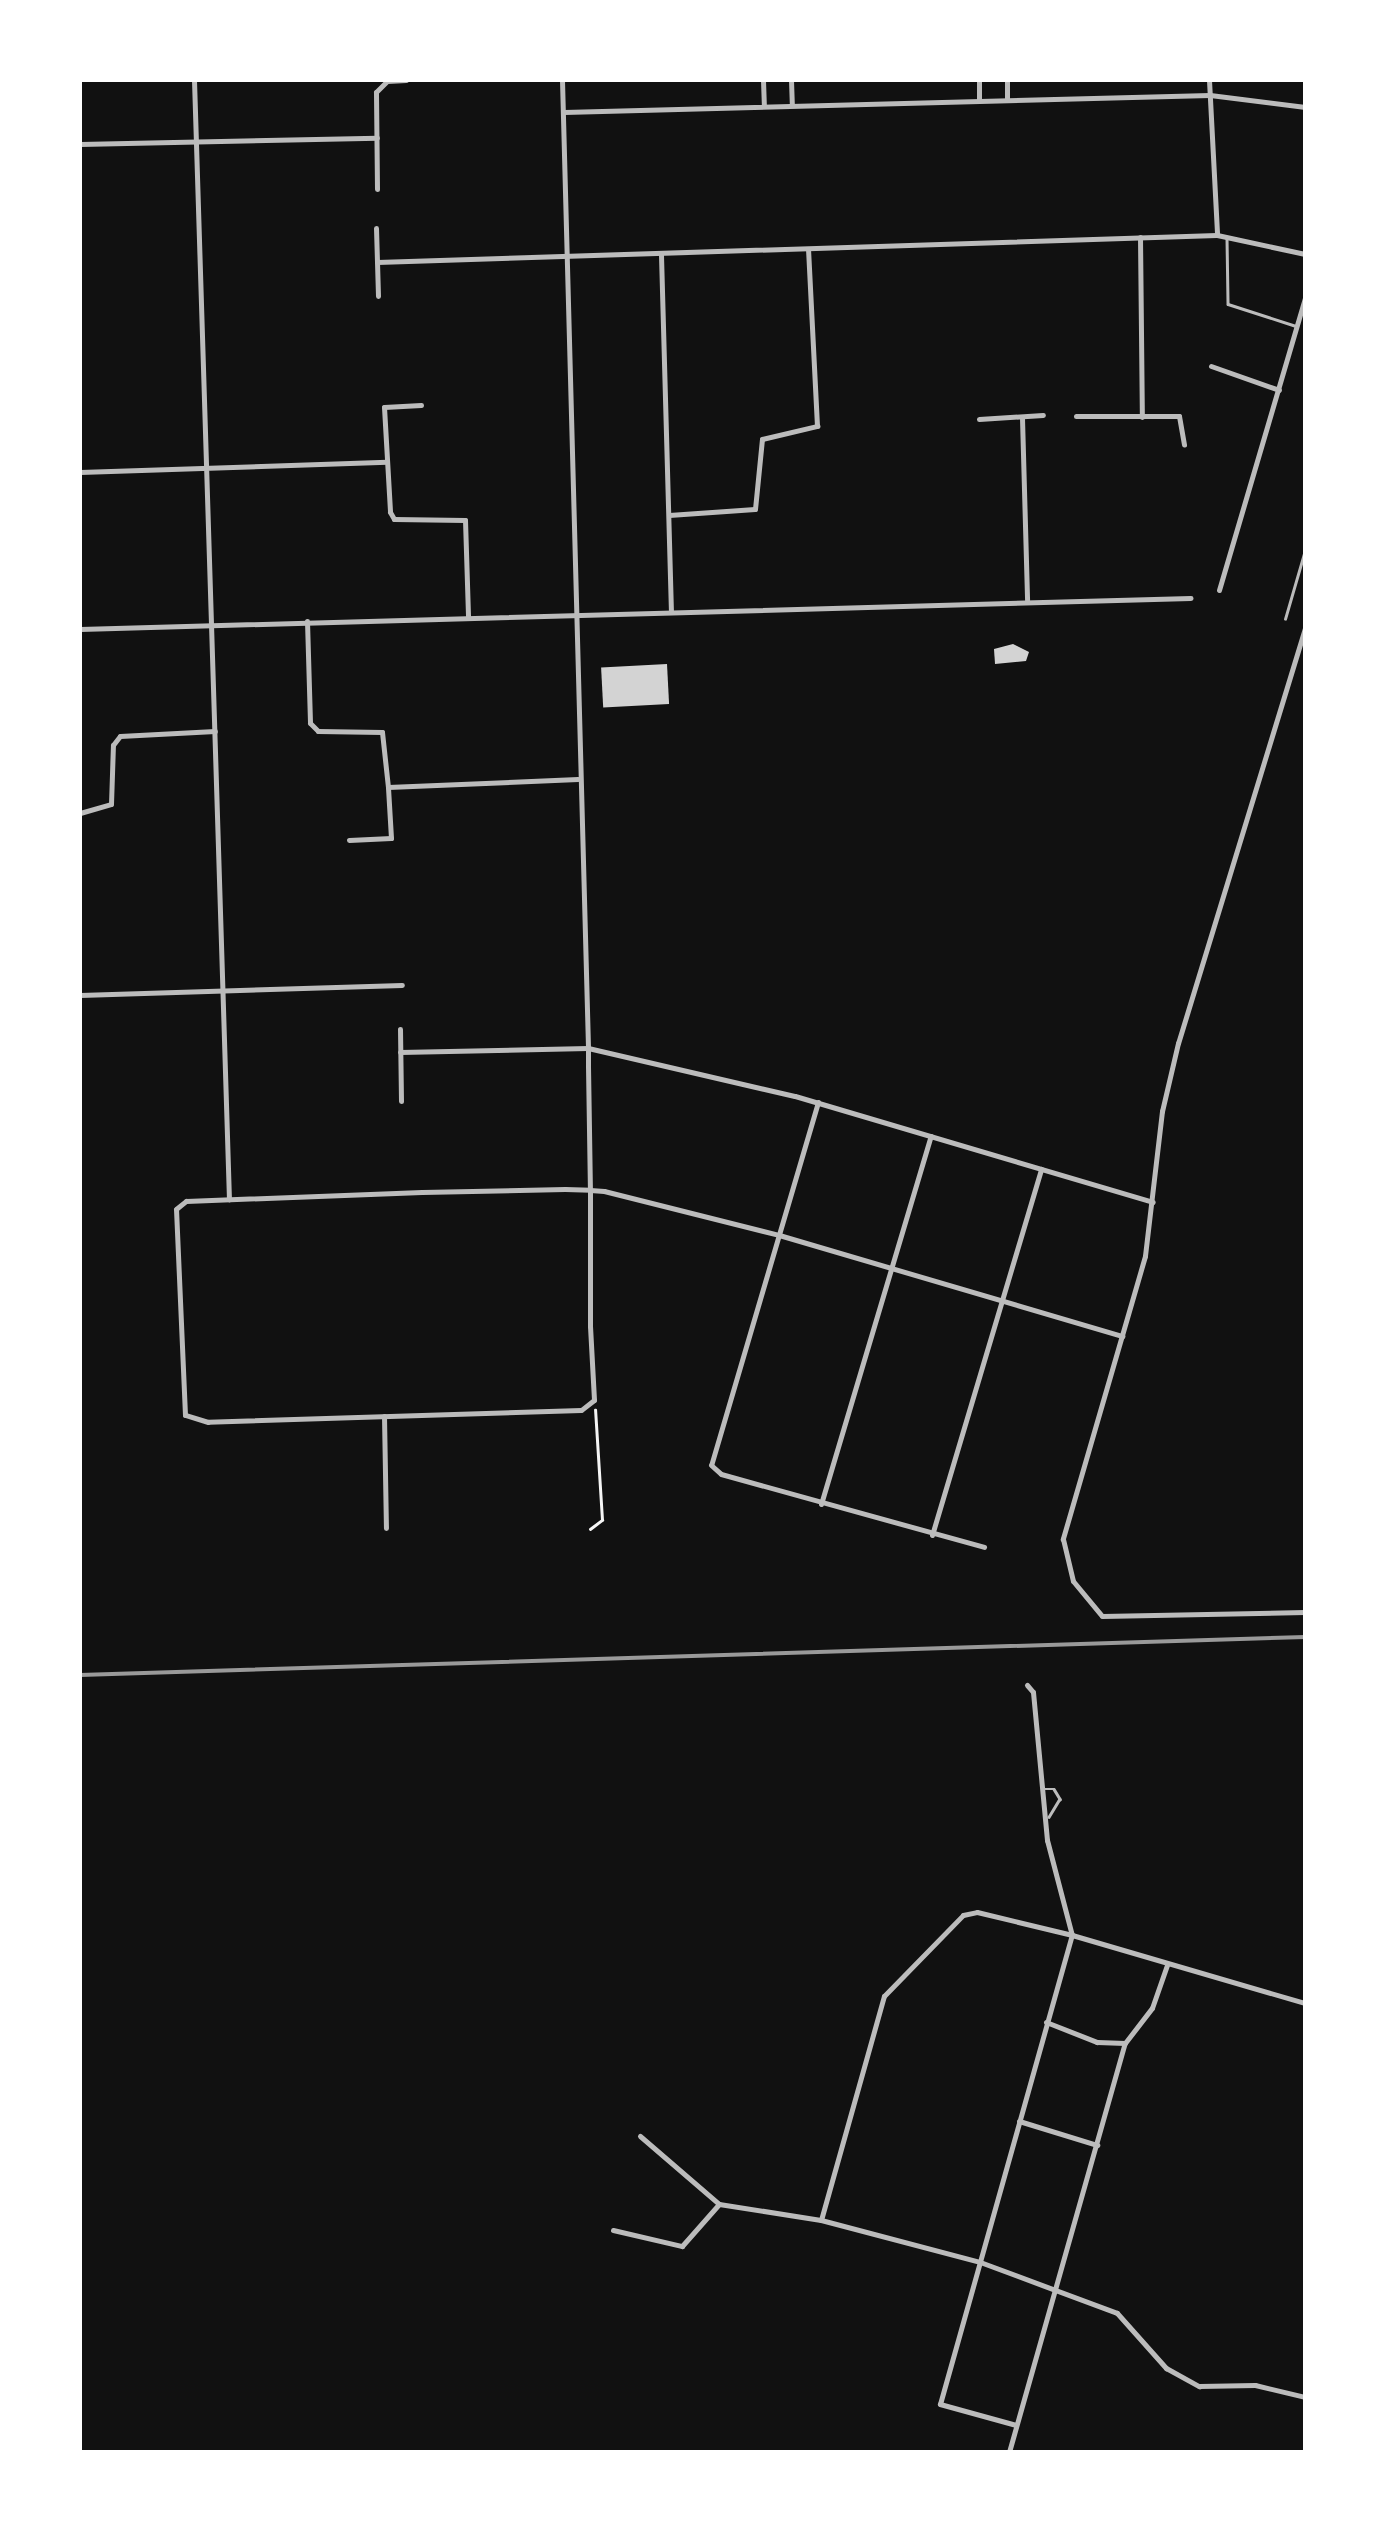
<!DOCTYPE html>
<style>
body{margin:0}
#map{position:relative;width:1385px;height:2532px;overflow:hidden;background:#111;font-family:"Alegreya Sans",sans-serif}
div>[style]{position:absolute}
.building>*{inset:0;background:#d3d3d3;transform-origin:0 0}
.path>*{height:2.5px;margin:-1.25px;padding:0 1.25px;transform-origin:1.25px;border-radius:1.25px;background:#f5f5f5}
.service>*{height:2.5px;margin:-1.25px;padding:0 1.25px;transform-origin:1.25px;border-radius:1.25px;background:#bcbcbc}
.minor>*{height:5px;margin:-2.5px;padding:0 2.5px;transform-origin:2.5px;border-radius:2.5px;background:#bcbcbc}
.rail>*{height:4px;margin:-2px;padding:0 2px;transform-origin:2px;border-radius:2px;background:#9a9a9a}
span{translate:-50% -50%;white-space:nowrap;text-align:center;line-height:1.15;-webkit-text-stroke:9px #fff;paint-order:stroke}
.frame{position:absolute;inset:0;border:82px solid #fff;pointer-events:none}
</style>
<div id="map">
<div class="building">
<i style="clip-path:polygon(1013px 644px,1029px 652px,1026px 661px,995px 664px,994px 649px)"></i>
<i style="left:667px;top:664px;width:40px;height:66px;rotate:87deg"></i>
</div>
<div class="path">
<i style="left:590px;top:1529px;width:15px;rotate:-37deg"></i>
<i style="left:602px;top:1520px;width:110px;rotate:-93.6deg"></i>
</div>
<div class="service">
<i style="left:1227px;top:238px;width:66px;rotate:89.1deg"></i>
<i style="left:1228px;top:304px;width:71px;rotate:17.9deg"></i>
<i style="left:1285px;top:619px;width:72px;rotate:-73.8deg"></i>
<i style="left:1042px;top:1789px;width:12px"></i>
<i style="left:1054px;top:1789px;width:12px;rotate:59deg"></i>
<i style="left:1060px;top:1799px;width:21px;rotate:121deg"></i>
</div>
<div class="minor">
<i style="left:194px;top:80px;width:1120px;rotate:88.21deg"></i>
<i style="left:562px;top:80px;width:968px;rotate:88.46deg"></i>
<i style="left:588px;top:1048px;width:18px;rotate:90deg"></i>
<i style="left:588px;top:1066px;width:124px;rotate:89.1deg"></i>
<i style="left:590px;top:1190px;width:136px;rotate:90deg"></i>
<i style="left:590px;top:1326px;width:74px;rotate:86.9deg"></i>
<i style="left:594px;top:1400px;width:16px;rotate:142deg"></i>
<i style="left:581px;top:1410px;width:373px;rotate:178.2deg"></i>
<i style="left:208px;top:1422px;width:24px;rotate:-163deg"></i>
<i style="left:185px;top:1415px;width:206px;rotate:-92.5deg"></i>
<i style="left:176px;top:1209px;width:13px;rotate:-39deg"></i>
<i style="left:186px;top:1201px;width:236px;rotate:-2.2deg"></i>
<i style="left:422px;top:1192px;width:143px;rotate:-1.2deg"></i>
<i style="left:565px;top:1189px;width:25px;rotate:2deg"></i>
<i style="left:590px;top:1190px;width:14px;rotate:4deg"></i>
<i style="left:604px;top:1191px;width:180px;rotate:14.1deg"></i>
<i style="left:779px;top:1235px;width:358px;rotate:16.4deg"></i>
<i style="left:763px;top:80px;width:25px;rotate:88deg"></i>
<i style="left:791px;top:80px;width:25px;rotate:88deg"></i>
<i style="left:979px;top:80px;width:19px;rotate:90deg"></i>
<i style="left:1007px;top:80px;width:19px;rotate:90deg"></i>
<i style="left:1209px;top:80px;width:155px;rotate:87deg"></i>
<i style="left:564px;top:112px;width:646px;rotate:-1.51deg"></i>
<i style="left:1210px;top:95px;width:96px;rotate:7.2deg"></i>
<i style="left:80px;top:144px;width:297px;rotate:-1.2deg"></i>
<i style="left:377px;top:189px;width:97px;rotate:-90.6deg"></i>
<i style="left:376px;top:92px;width:16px;rotate:-45deg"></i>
<i style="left:387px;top:81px;width:19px;rotate:-3deg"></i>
<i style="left:376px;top:228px;width:68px;rotate:88.3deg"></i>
<i style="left:1140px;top:237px;width:180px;rotate:89.4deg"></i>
<i style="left:661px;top:255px;width:357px;rotate:88.4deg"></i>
<i style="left:377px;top:262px;width:840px;rotate:-1.84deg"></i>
<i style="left:1217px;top:235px;width:90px;rotate:12.2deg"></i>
<i style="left:1211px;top:366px;width:72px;rotate:19.4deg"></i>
<i style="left:421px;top:405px;width:37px;rotate:177deg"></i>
<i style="left:384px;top:407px;width:105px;rotate:86.7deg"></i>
<i style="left:390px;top:512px;width:8px;rotate:60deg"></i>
<i style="left:394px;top:519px;width:71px;rotate:0.8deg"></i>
<i style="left:465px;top:520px;width:98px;rotate:88.2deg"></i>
<i style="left:1076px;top:416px;width:103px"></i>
<i style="left:1179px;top:416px;width:29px;rotate:80deg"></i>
<i style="left:1022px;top:418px;width:184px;rotate:88.4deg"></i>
<i style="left:979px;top:419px;width:64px;rotate:-3.6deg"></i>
<i style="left:80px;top:472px;width:307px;rotate:-1.9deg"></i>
<i style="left:669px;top:515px;width:86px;rotate:-4deg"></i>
<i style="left:755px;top:509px;width:70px;rotate:-84.3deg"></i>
<i style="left:762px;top:439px;width:57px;rotate:-13.3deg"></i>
<i style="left:817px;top:426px;width:176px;rotate:-92.9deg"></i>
<i style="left:1219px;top:590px;width:305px;rotate:-73.6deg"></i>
<i style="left:307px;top:621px;width:102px;rotate:88.3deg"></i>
<i style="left:310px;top:723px;width:11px;rotate:45deg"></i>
<i style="left:318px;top:731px;width:64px;rotate:0.9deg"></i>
<i style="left:382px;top:732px;width:55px;rotate:83.8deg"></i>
<i style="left:388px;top:787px;width:190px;rotate:-2.4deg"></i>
<i style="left:1305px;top:628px;width:434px;rotate:107deg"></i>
<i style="left:1178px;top:1043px;width:70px;rotate:103.2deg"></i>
<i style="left:1162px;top:1111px;width:146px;rotate:96.7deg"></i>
<i style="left:1145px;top:1256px;width:295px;rotate:106.2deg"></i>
<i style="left:1063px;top:1539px;width:43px;rotate:76.6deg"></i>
<i style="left:1073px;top:1581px;width:45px;rotate:50.4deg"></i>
<i style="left:1102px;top:1616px;width:203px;rotate:-1.1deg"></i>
<i style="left:80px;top:629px;width:1111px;rotate:-1.6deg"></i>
<i style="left:80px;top:813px;width:32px;rotate:-16deg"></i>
<i style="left:111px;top:804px;width:59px;rotate:-88.1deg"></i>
<i style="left:113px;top:745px;width:11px;rotate:-52deg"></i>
<i style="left:120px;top:736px;width:95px;rotate:-3deg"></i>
<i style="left:349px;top:840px;width:42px;rotate:-2.7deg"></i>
<i style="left:391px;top:838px;width:51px;rotate:-93.4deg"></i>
<i style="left:80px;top:995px;width:322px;rotate:-1.8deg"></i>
<i style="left:400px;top:1029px;width:72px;rotate:89.2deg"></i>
<i style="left:400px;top:1052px;width:188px;rotate:-1.2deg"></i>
<i style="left:588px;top:1048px;width:212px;rotate:13.1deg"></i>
<i style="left:795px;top:1096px;width:373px;rotate:16.5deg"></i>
<i style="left:818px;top:1102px;width:378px;rotate:106.4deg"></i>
<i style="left:711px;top:1465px;width:13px;rotate:42deg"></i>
<i style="left:721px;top:1474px;width:273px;rotate:15.5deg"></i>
<i style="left:384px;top:1416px;width:112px;rotate:89deg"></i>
<i style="left:821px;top:1504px;width:384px;rotate:-73.4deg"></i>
<i style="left:932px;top:1535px;width:382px;rotate:-73.4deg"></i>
<i style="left:1027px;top:1685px;width:9px;rotate:49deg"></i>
<i style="left:1033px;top:1692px;width:149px;rotate:84.6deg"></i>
<i style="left:1047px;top:1840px;width:98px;rotate:75.3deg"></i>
<i style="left:1046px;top:2022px;width:55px;rotate:21.4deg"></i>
<i style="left:1097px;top:2042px;width:28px;rotate:2deg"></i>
<i style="left:1019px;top:2121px;width:82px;rotate:17.1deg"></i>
<i style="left:640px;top:2136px;width:104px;rotate:40.7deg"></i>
<i style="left:821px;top:2220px;width:233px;rotate:-74.3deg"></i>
<i style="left:884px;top:1996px;width:113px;rotate:-45.7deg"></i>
<i style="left:963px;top:1915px;width:14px;rotate:-12deg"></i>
<i style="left:977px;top:1912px;width:98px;rotate:13.6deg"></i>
<i style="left:1072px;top:1935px;width:243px;rotate:16.3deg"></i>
<i style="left:613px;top:2230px;width:71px;rotate:13.1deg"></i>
<i style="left:682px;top:2246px;width:56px;rotate:-48.6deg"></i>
<i style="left:719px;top:2204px;width:103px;rotate:8.9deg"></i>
<i style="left:821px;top:2220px;width:164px;rotate:14.8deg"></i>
<i style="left:980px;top:2262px;width:146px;rotate:20.4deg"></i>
<i style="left:1117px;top:2313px;width:74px;rotate:48.3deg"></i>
<i style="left:1166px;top:2368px;width:38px;rotate:29deg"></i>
<i style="left:1199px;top:2386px;width:56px;rotate:-1deg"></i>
<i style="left:1255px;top:2385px;width:51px;rotate:13.5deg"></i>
<i style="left:1016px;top:2425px;width:79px;rotate:-164.6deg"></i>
<i style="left:940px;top:2404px;width:487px;rotate:-74.3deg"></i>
<i style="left:1009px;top:2452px;width:425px;rotate:-74.2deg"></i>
<i style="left:1125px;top:2043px;width:44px;rotate:-52.4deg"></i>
<i style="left:1152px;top:2008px;width:46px;rotate:-70.8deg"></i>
</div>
<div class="rail">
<i style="left:80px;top:1675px;width:1226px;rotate:-1.78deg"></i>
</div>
<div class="frame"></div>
</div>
